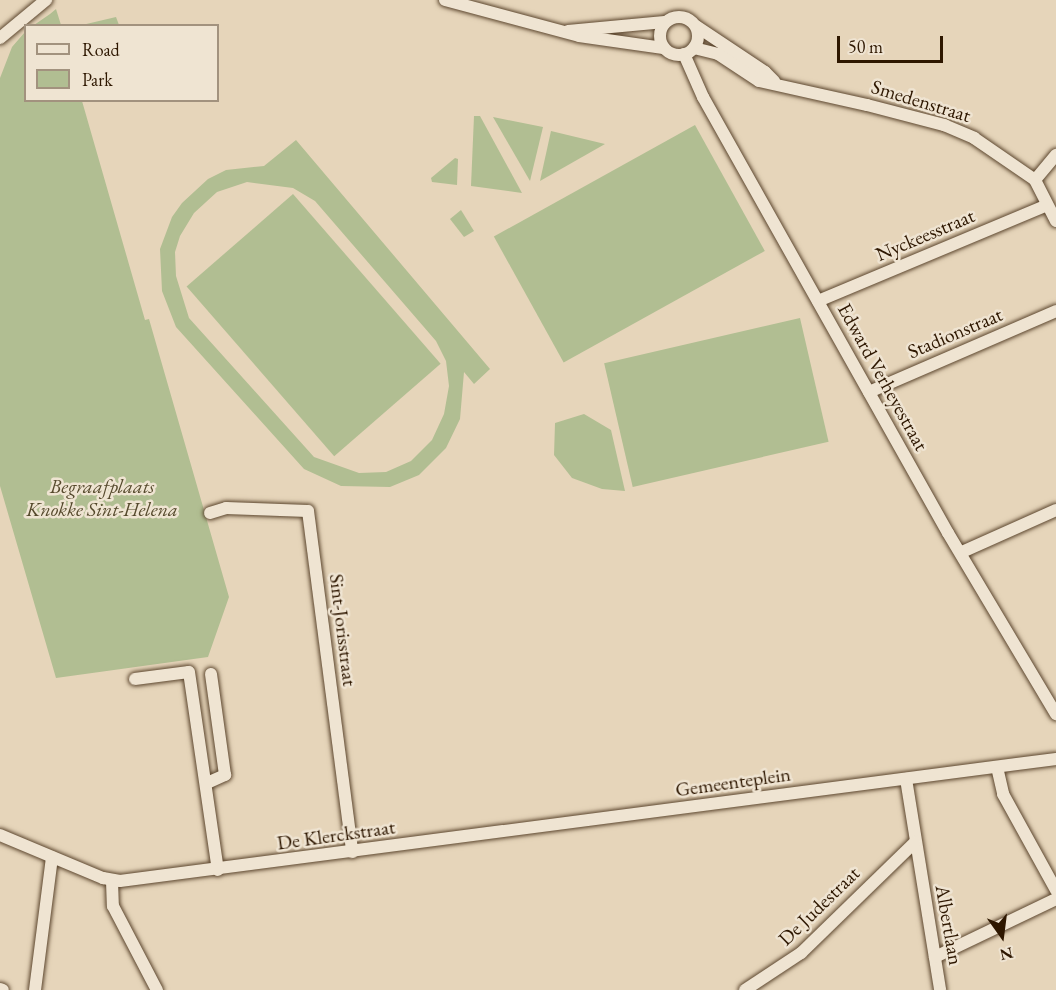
<!DOCTYPE html>
<style>
body{margin:0}
#map{position:relative;width:1056px;height:990px;overflow:hidden;background:#e6d5ba;font-family:"EB Garamond",serif}
div>[style]{position:absolute}
.green>*{inset:0;background:#b1be92;transform-origin:0 0}
.roads{filter:drop-shadow(0 0 2px #5c462e) drop-shadow(0 0 2px #5c462e)}
.minor>*{height:12px;margin:-6px;padding:0 6px;transform-origin:6px;border-radius:6px;background:#efe4d2}
.minor>.ring{margin:-6px;padding:0;box-sizing:content-box;background:none;border:12px solid #efe4d2;border-radius:50%}
span{translate:-50% -50%;white-space:nowrap;text-align:center;line-height:1.15;-webkit-text-stroke:5px #efe4d2;paint-order:stroke}
.street-label{font-size:20px;color:#2e1700}
.park-label{font-size:20px;color:#55492c;font-style:italic}
.legend{position:absolute;left:24px;top:24px;width:195px;height:78px;box-sizing:border-box;background:#efe4d2;border:2px solid #a2927e;margin:0;padding:8px 10px;list-style:none;font-size:18px;color:#2e1700}
.legend li{display:flex;align-items:center;gap:12px;height:30px}
.legend b{width:30px;border:2px solid #a2927e}
.north{position:absolute;left:972px;top:906px;width:60px;height:60px;-webkit-text-stroke:4px #efe4d2;paint-order:stroke;rotate:166deg;font-size:16px;font-weight:700;line-height:24px;text-align:center;color:#2e1700}
.north::after{content:'';display:block;margin:auto;width:21px;height:27px;background:#2e1700;clip-path:polygon(50% 0,100% 100%,50% 72%,0 100%)}
.scale{position:absolute;left:837px;top:36px;width:106px;height:27px;box-sizing:border-box;border:3px solid #2e1700;border-top:0;padding-left:8px;font-size:18px;line-height:21px;white-space:nowrap;color:#2e1700;-webkit-text-stroke:4px #efe4d2;paint-order:stroke}
</style>
<div id="map">
<div class="green">
<i style="clip-path:polygon(56px 9px,61px 25px,34px 25px,50px 14px)"></i>
<i style="clip-path:polygon(116px 17px,119px 25px,82px 25px)"></i>
<i style="clip-path:polygon(25px 32px,26px 100px,82px 101px,145px 320px,149px 319px,229px 597px,208px 657px,56px 678px,0 486px,0 78px,12px 47px)"></i>
<i style="clip-path:polygon(474px 116px,480px 116px,522px 193px,471px 186px)"></i>
<i style="clip-path:polygon(493px 117px,543px 127px,530px 181px)"></i>
<i style="left:695px;top:125px;width:144px;height:230px;rotate:61deg"></i>
<i style="clip-path:polygon(551px 131px,605px 144px,540px 181px)"></i>
<i style="clip-path:polygon(evenodd,296px 140px,490px 369px,474px 384px,464px 372px,460px 419px,446px 448px,419px 475px,390px 487px,341px 486px,304px 469px,176px 327px,162px 291px,160px 249px,172px 217px,182px 203px,208px 179px,226px 170px,264px 166px,296px 140px,247px 182px,293px 188px,315px 201px,436px 341px,446px 361px,449px 386px,444px 414px,432px 440px,411px 461px,386px 472px,359px 473px,314px 457px,189px 318px,176px 276px,175px 252px,180px 236px,194px 213px,217px 192px,247px 182px)"></i>
<i style="clip-path:polygon(455px 158px,458px 159px,457px 185px,432px 182px,431px 178px)"></i>
<i style="left:293px;top:194px;width:225px;height:141px;rotate:49deg"></i>
<i style="clip-path:polygon(461px 210px,474px 231px,464px 237px,450px 219px)"></i>
<i style="left:800px;top:318px;width:127px;height:201px;rotate:77deg"></i>
<i style="clip-path:polygon(584px 414px,611px 430px,625px 491px,602px 489px,572px 478px,554px 455px,555px 423px)"></i>
</div>
<div class="roads">
<div class="minor">
<i style="left:445px;top:0;width:139px;rotate:15deg"></i>
<i style="left:579px;top:36px;width:85px;rotate:8.1deg"></i>
<i class="ring" style="left:660px;top:17px;width:26px;height:26px"></i>
<i style="left:696px;top:26px;width:83px;rotate:33.7deg"></i>
<i style="left:765px;top:72px;width:13px;rotate:45deg"></i>
<i style="left:568px;top:31px;width:97px;rotate:-5.3deg"></i>
<i style="left:0;top:38px;width:60px;rotate:-39.6deg"></i>
<i style="left:694px;top:48px;width:25px;rotate:14deg"></i>
<i style="left:718px;top:54px;width:49px;rotate:33.4deg"></i>
<i style="left:759px;top:81px;width:111px;rotate:12.5deg"></i>
<i style="left:867px;top:105px;width:80px;rotate:14.6deg"></i>
<i style="left:944px;top:125px;width:33px;rotate:23deg"></i>
<i style="left:974px;top:138px;width:74px;rotate:34.5deg"></i>
<i style="left:1035px;top:180px;width:46px;rotate:62.9deg"></i>
<i style="left:684px;top:54px;width:47px;rotate:66.2deg"></i>
<i style="left:703px;top:97px;width:500px;rotate:60.67deg"></i>
<i style="left:948px;top:533px;width:211px;rotate:59.2deg"></i>
<i style="left:1035px;top:180px;width:33px;rotate:-50deg"></i>
<i style="left:818px;top:301px;width:248px;rotate:-22.7deg"></i>
<i style="left:869px;top:392px;width:204px;rotate:-23.4deg"></i>
<i style="left:210px;top:513px;width:17px;rotate:-17deg"></i>
<i style="left:226px;top:508px;width:82px;rotate:2.1deg"></i>
<i style="left:308px;top:511px;width:344px;rotate:82.6deg"></i>
<i style="left:962px;top:552px;width:103px;rotate:-24.1deg"></i>
<i style="left:135px;top:679px;width:54px;rotate:-7.4deg"></i>
<i style="left:189px;top:672px;width:200px;rotate:81.7deg"></i>
<i style="left:997px;top:767px;width:28px;rotate:77deg"></i>
<i style="left:1003px;top:794px;width:110px;rotate:61.1deg"></i>
<i style="left:906px;top:779px;width:214px;rotate:80.8deg"></i>
<i style="left:207px;top:783px;width:20px;rotate:-24deg"></i>
<i style="left:225px;top:775px;width:102px;rotate:-97.9deg"></i>
<i style="left:0;top:835px;width:112px;rotate:22.7deg"></i>
<i style="left:103px;top:878px;width:17px;rotate:10deg"></i>
<i style="left:120px;top:881px;width:944px;rotate:-7.43deg"></i>
<i style="left:112px;top:881px;width:25px;rotate:88deg"></i>
<i style="left:113px;top:906px;width:95px;rotate:62.4deg"></i>
<i style="left:935px;top:957px;width:134px;rotate:-25.6deg"></i>
<i style="left:0;top:989px;width:3px;rotate:18deg"></i>
<i style="left:35px;top:990px;width:134px;rotate:-82.7deg"></i>
<i style="left:745px;top:990px;width:67px;rotate:-33.5deg"></i>
<i style="left:801px;top:953px;width:159px;rotate:-44.2deg"></i>
</div>
</div>
<div class="street-label">
<span style="left:921px;top:101px;rotate:17deg">Smedenstraat</span>
<span style="left:925px;top:235px;rotate:-23deg">Nyckeesstraat</span>
<span style="left:955px;top:333px;rotate:-23deg">Stadionstraat</span>
<span style="left:883px;top:377px;rotate:61deg">Edward Verheyestraat</span>
<span style="left:343px;top:630px;rotate:83deg">Sint-Jorisstraat</span>
<span style="left:733px;top:782px;rotate:-8deg">Gemeenteplein</span>
<span style="left:336px;top:835px;rotate:-8deg">De Klerckstraat</span>
<span style="left:819px;top:906px;rotate:-44deg">De Judestraat</span>
<span style="left:949px;top:925px;rotate:80deg">Albertlaan</span>
</div>
<div class="park-label">
<span style="left:102px;top:498px">Begraafplaats<br>Knokke Sint-Helena</span>
</div>
<ul class="legend">
<li><b style="height:8px;background:#efe4d2"></b>Road</li>
<li><b style="height:16px;background:#b1be92"></b>Park</li>
</ul>
<div class="north">N</div>
<div class="scale">50 m</div>
</div>
